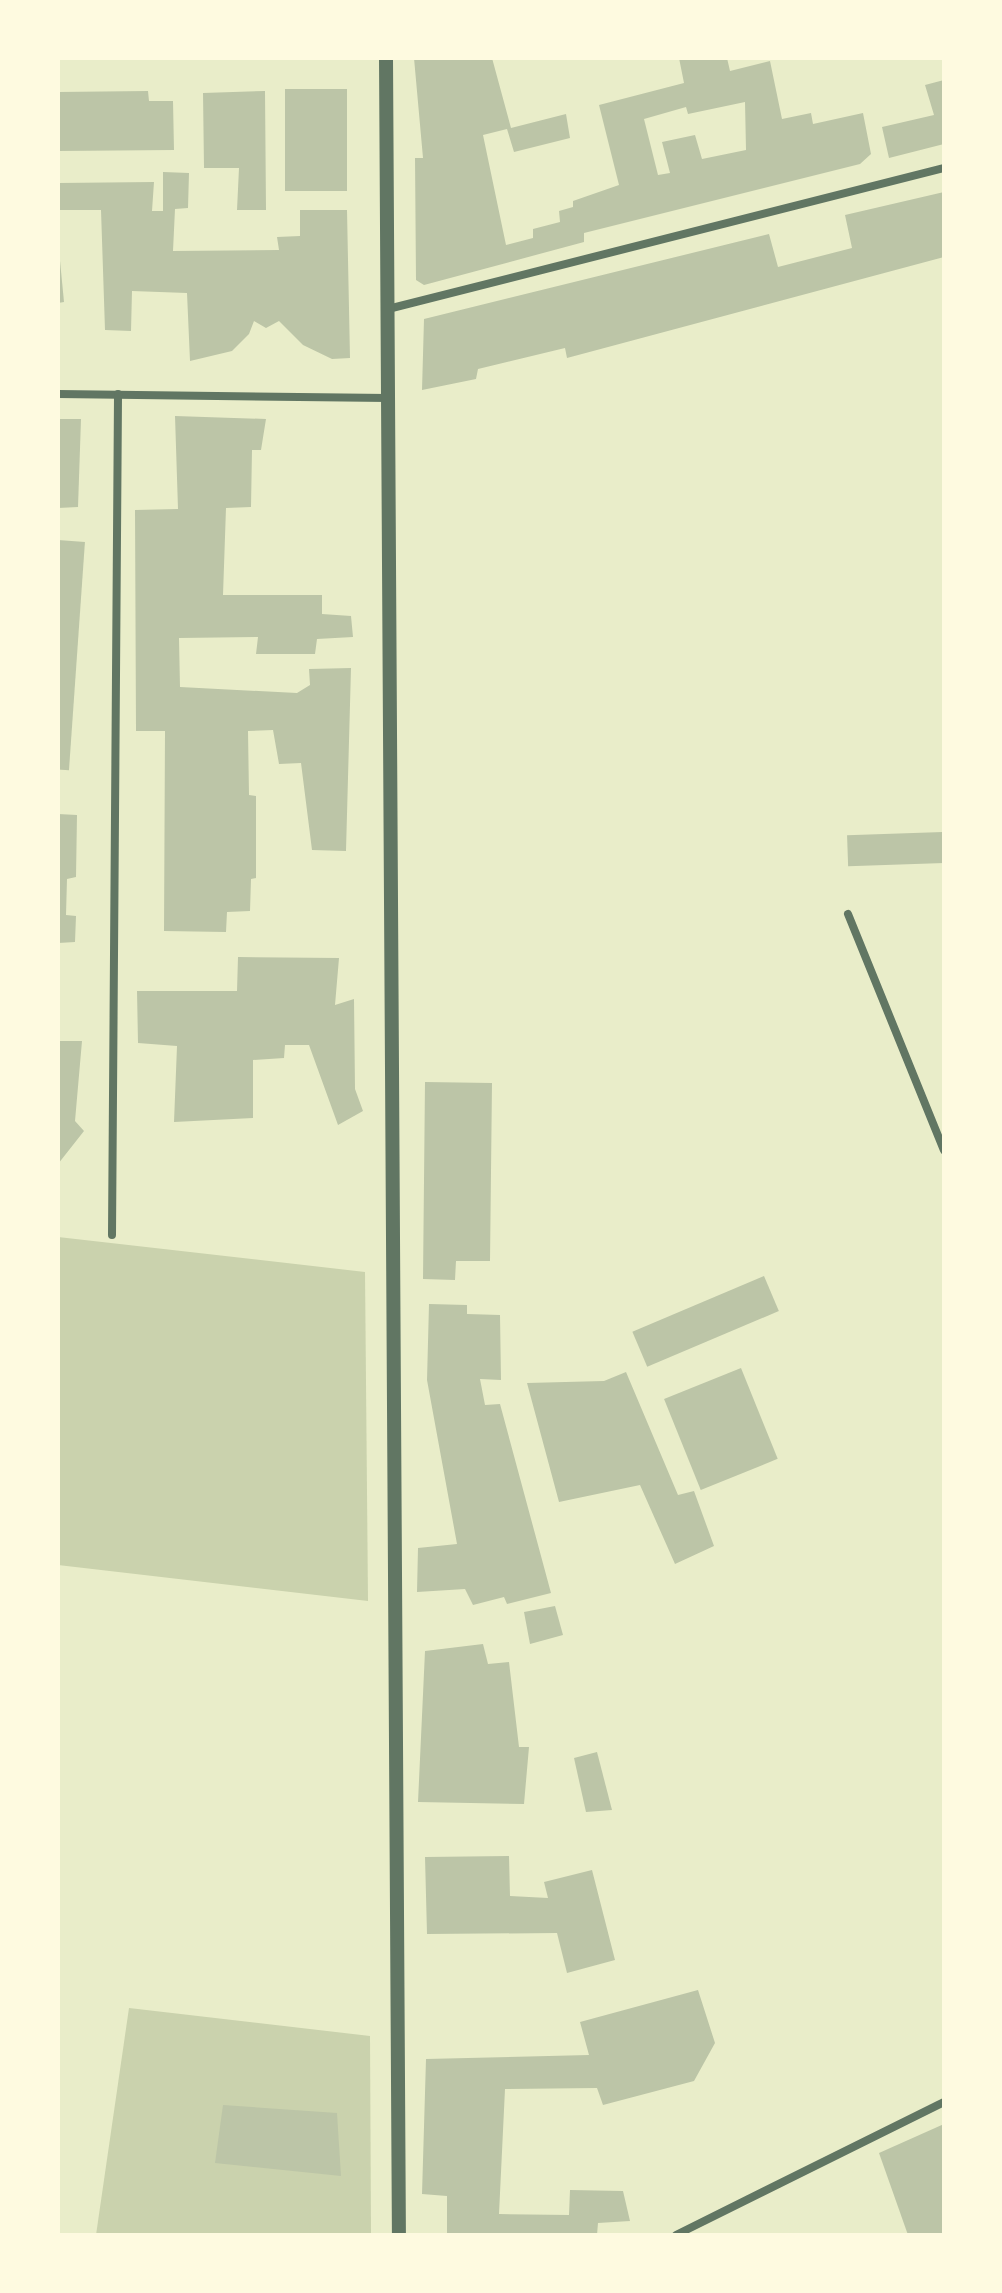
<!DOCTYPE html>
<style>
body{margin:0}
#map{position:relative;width:1002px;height:2293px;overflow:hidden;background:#e9edc9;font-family:"Fira Sans Condensed",sans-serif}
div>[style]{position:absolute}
.green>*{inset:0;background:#cad2ad}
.building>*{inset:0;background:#bcc5a7;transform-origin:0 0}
.minor>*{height:8px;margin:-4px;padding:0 4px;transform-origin:4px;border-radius:4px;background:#617663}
.tertiary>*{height:14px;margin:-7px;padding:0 7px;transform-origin:7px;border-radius:7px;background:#617663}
span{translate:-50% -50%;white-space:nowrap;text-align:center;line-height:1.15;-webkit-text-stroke:8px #fefae0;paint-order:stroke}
.frame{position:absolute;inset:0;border:60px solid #fefae0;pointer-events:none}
</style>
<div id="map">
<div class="green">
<i style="clip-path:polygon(58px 1237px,365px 1272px,368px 1601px,58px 1565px)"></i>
<i style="clip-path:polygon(129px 2008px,370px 2036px,371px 2235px,96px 2235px)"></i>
</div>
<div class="building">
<i style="clip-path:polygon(evenodd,414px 58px,492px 58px,511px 128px,566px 114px,570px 138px,514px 152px,507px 129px,483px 135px,506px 245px,533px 238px,533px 229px,560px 222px,559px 211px,573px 207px,573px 201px,619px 185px,599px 105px,684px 83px,679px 58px,727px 58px,730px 71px,770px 61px,782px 119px,811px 113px,813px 124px,863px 113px,871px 154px,860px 164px,584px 233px,584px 242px,424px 285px,416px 280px,415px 158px,423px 158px,414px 58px,745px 102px,746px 150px,702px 159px,695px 135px,662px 142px,670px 173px,658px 175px,644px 119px,686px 107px,688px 114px,745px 102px)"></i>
<i style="clip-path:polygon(944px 80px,944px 144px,889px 158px,882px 127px,934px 115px,925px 85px)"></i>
<i style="left:285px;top:89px;width:62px;height:102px"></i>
<i style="clip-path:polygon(148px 91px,149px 101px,173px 101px,174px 150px,58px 151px,58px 92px)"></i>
<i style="clip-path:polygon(265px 91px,266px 210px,237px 210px,239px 168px,204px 168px,203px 93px)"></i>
<i style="clip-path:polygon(163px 172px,189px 173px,188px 208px,175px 209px,173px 251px,279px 250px,277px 237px,300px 236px,300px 210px,347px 210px,350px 358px,332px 359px,303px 345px,279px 321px,266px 328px,254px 321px,249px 334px,232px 351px,190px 361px,187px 293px,132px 291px,131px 331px,105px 330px,101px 210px,58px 210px,58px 183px,154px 182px,152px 211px,163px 211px)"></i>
<i style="clip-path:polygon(944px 192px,944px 257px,567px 358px,565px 348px,478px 369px,476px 379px,422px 390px,424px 319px,769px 234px,778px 267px,852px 248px,845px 215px)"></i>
<i style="clip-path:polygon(58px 240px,64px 302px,58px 303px)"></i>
<i style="clip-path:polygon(175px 416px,266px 419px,261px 450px,252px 450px,251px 507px,226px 508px,223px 595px,322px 595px,322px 614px,351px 616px,353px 637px,317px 639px,315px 654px,256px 654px,258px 637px,179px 638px,180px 687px,297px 693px,310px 685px,309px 669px,351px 668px,346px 851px,312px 850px,301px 763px,279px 764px,273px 730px,248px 731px,249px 795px,256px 796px,256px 878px,251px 879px,250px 911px,227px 912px,226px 932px,164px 931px,165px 731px,136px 731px,135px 510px,178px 509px)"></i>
<i style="clip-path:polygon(58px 419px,81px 419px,78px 507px,58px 508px)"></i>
<i style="left:58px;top:540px;width:27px;height:229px;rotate:4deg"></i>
<i style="clip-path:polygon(58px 814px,77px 815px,76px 877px,67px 879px,66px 915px,76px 916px,75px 942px,58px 943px)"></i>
<i style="left:943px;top:832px;width:31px;height:96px;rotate:88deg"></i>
<i style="clip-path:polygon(238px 957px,339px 958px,335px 1005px,354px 999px,355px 1089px,363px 1111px,338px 1125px,309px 1045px,285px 1045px,284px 1058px,253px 1060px,253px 1118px,174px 1122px,177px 1046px,138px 1043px,137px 991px,237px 991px)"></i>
<i style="clip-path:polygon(58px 1041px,82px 1041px,75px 1121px,84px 1131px,58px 1164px)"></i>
<i style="clip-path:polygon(425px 1082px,492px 1083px,490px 1261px,456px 1261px,455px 1280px,423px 1279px)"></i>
<i style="left:764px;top:1276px;width:38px;height:143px;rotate:67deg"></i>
<i style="clip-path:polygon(429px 1304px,467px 1305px,467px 1314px,500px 1315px,501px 1380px,480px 1379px,485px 1405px,500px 1404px,551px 1593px,507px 1604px,504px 1597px,473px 1605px,465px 1589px,417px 1592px,418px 1548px,457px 1544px,427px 1380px)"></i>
<i style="left:741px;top:1368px;width:98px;height:83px;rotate:68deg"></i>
<i style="clip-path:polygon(626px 1372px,678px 1495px,694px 1491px,714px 1546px,675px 1564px,640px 1485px,559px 1502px,527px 1383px,604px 1381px)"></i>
<i style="clip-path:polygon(555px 1606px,563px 1635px,530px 1644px,524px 1612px)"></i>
<i style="clip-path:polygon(483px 1644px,488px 1664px,509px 1662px,519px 1747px,529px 1747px,524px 1804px,418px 1802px,425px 1651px)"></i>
<i style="clip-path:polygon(597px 1752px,612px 1810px,586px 1812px,574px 1758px)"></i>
<i style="clip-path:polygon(509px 1856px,510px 1896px,548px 1898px,544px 1882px,592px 1870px,615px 1960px,567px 1973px,557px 1933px,427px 1934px,425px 1857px)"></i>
<i style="clip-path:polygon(698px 1990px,715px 2043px,694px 2081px,603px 2105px,597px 2088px,505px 2089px,499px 2214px,569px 2215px,570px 2190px,623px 2191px,630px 2221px,598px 2223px,597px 2235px,447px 2235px,447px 2196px,422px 2194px,426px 2059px,589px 2055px,580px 2022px)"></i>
<i style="clip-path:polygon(223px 2105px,337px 2113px,341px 2176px,215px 2163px)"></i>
<i style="clip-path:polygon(944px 2124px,944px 2235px,908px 2235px,879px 2153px)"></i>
</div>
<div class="minor">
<i style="left:388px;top:309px;width:574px;rotate:-14.23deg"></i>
<i style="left:58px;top:394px;width:330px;rotate:0.7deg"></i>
<i style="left:848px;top:914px;width:255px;rotate:67.9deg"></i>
<i style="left:112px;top:1235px;width:841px;rotate:-89.59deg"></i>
<i style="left:676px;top:2235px;width:299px;rotate:-26.4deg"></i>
</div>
<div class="tertiary">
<i style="left:386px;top:58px;width:2177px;rotate:89.66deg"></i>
</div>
<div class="frame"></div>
</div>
